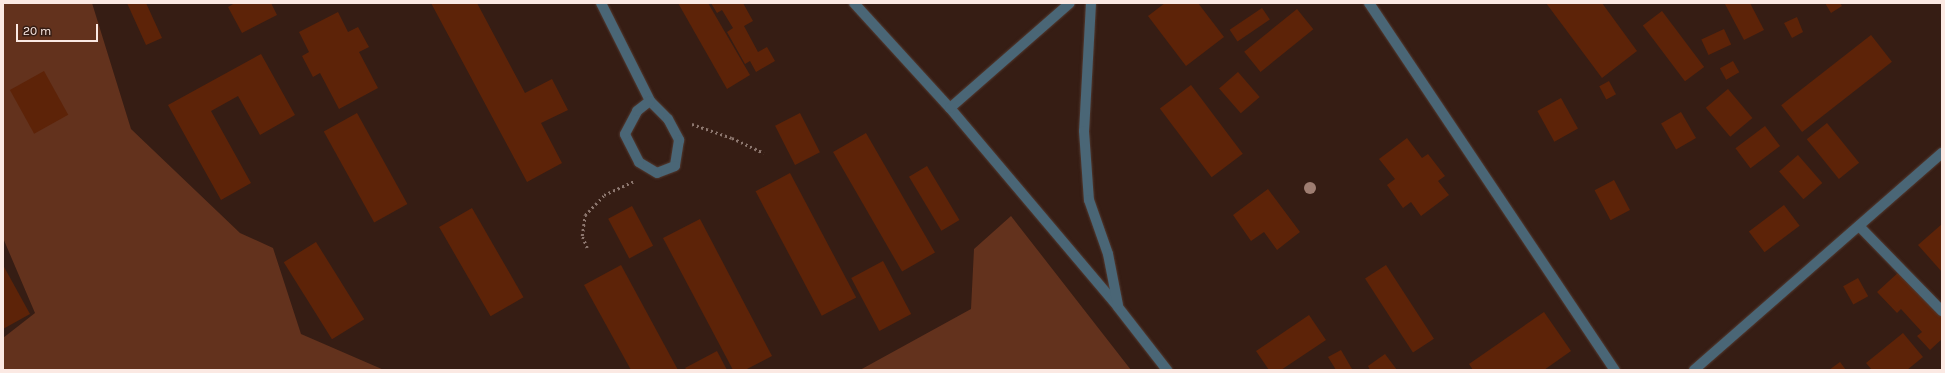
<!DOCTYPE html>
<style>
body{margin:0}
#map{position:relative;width:1945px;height:373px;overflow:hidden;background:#361d14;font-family:Karla,sans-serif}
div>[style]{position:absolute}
.green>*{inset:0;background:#63321d}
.building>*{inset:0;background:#5d2308;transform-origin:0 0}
.path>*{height:2.5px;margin-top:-1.25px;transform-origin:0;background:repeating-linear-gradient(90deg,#8c766e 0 2px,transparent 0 5px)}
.roads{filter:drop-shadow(0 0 1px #523a31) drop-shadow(0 0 1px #523a31)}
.service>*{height:10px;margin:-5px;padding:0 5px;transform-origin:5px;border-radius:5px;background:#4a6676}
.minor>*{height:10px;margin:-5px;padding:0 5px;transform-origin:5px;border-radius:5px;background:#4a6676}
.trees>*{width:12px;height:12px;margin:-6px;border-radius:50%;background:#9e7d71}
span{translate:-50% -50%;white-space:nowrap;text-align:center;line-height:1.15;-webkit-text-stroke:3.5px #361d14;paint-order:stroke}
.frame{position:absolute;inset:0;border:4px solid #fbe9e3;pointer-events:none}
.scale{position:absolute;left:16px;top:24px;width:82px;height:18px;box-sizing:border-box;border:2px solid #fbe9e3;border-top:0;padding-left:5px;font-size:12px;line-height:14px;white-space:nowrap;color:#fbe9e3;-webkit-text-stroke:3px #361d14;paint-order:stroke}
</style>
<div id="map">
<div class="green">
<i style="clip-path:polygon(3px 3px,92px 3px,131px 129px,240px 233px,273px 248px,301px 334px,384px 370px,3px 370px,3px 338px,35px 313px,3px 238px)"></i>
<i style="clip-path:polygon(1011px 216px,1131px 370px,860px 370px,971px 309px,974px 249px)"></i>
</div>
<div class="building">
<i style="clip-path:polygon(127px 3px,146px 3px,162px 38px,146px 45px)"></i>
<i style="clip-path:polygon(235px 3px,271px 3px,277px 15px,242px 33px,228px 7px)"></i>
<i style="clip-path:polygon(431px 3px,477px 3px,525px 93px,552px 79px,568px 110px,541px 123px,562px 163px,527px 182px)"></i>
<i style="clip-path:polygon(678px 3px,708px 3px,750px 75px,727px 89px)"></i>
<i style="clip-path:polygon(711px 3px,743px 3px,753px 21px,744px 26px,758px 52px,767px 47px,775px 61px,756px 72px,750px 61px,745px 64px,727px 32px,733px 28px,722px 10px,717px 13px)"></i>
<i style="clip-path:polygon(1165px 3px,1198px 3px,1224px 37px,1186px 66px,1148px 16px)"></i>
<i style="clip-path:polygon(1546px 3px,1602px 3px,1637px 51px,1602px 78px)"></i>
<i style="clip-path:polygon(1750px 3px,1764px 30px,1744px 40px,1725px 4px)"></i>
<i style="clip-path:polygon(1825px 3px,1840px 3px,1842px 6px,1831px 13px)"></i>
<i style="left:1262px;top:8px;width:14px;height:39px;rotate:56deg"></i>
<i style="left:1297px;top:9px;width:26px;height:68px;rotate:51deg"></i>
<i style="left:1662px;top:11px;width:70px;height:24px;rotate:53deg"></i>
<i style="clip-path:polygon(338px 12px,348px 32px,358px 27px,369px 47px,359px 52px,378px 88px,339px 109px,320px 73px,313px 77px,302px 56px,309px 52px,299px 32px)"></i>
<i style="clip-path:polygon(1797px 17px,1803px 32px,1792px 38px,1784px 23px)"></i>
<i style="left:1724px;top:29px;width:17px;height:25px;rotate:65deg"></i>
<i style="left:1871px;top:35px;width:34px;height:114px;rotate:52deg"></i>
<i style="clip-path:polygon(261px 54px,295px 115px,260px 135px,238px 96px,211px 111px,251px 183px,221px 200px,168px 105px)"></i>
<i style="left:1733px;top:61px;width:13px;height:15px;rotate:61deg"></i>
<i style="left:44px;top:71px;width:50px;height:39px;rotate:61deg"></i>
<i style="left:1238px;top:72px;width:33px;height:25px;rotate:49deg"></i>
<i style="left:1609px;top:81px;width:15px;height:11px;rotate:62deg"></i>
<i style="left:1191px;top:85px;width:86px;height:39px;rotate:53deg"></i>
<i style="left:1728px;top:89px;width:38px;height:29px;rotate:50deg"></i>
<i style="left:1561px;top:98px;width:35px;height:27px;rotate:61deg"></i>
<i style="left:1681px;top:112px;width:30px;height:23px;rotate:60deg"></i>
<i style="left:357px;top:113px;width:104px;height:38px;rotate:61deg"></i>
<i style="left:800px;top:113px;width:44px;height:28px;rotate:63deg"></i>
<i style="left:1827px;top:123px;width:51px;height:26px;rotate:51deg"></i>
<i style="left:1765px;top:126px;width:25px;height:37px;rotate:53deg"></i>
<i style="left:866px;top:133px;width:138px;height:38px;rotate:60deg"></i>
<i style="clip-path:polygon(1407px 138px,1422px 158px,1428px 154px,1445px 176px,1438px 181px,1449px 195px,1421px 216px,1411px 202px,1403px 208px,1387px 185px,1395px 179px,1379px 159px)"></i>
<i style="left:1798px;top:155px;width:37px;height:25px;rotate:49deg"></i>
<i style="left:927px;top:166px;width:63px;height:21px;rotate:59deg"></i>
<i style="left:790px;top:173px;width:141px;height:39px;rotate:62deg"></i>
<i style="left:1614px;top:180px;width:34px;height:22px;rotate:62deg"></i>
<i style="clip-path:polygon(1268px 189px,1300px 232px,1277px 250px,1264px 232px,1251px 241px,1233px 215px)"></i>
<i style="left:1784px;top:205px;width:26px;height:44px;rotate:53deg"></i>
<i style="left:632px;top:206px;width:45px;height:27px;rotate:62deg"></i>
<i style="left:472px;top:208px;width:103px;height:38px;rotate:60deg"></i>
<i style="clip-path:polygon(700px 219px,772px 356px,745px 370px,733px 370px,663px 238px)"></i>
<i style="clip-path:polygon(1942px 224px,1942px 272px,1918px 245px)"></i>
<i style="left:316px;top:242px;width:91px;height:38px;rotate:58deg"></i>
<i style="left:883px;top:261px;width:60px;height:36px;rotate:62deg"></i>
<i style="clip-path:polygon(3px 265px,30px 314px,3px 329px)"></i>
<i style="clip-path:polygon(621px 265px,678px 370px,631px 370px,584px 285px)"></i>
<i style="left:1386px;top:265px;width:88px;height:25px;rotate:57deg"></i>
<i style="clip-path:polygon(1901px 270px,1942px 315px,1942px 339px,1930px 350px,1917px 336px,1922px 332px,1901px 309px,1897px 313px,1877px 292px)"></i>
<i style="left:1858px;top:278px;width:21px;height:17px;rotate:61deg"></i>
<i style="clip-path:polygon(1544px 312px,1571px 351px,1544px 370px,1473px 370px,1469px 364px)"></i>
<i style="clip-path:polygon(1309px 315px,1326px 340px,1281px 370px,1269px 370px,1256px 351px)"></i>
<i style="clip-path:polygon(1903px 333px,1923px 357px,1907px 370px,1872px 370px,1866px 363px)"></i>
<i style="clip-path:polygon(1341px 350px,1352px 369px,1350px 370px,1336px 370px,1328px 357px)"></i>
<i style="clip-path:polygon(717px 351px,727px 370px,687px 370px,685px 368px)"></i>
<i style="clip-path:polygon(1385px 354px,1397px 370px,1370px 370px,1368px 366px)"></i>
<i style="clip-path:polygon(1840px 362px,1846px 370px,1829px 370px)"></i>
</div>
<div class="path">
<i style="left:692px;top:124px;width:42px;rotate:19.3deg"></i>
<i style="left:732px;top:138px;width:35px;rotate:25deg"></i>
<i style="left:587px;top:248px;width:13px;rotate:-113deg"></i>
<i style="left:582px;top:236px;width:21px;rotate:-82deg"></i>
<i style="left:585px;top:215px;width:28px;rotate:-46deg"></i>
<i style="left:604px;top:195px;width:33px;rotate:-25deg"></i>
</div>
<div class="roads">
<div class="service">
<i style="left:601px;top:3px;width:110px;rotate:63.4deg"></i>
<i style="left:650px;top:101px;width:25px;rotate:45deg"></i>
<i style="left:668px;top:119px;width:24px;rotate:62deg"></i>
<i style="left:679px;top:140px;width:26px;rotate:99deg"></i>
<i style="left:675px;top:166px;width:19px;rotate:159deg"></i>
<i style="left:657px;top:173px;width:21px;rotate:-149deg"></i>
<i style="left:639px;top:162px;width:31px;rotate:-117deg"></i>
<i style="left:625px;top:134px;width:26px;rotate:-62deg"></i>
<i style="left:637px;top:111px;width:16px;rotate:-38deg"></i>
</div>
<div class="minor">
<i style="left:854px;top:3px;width:142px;rotate:47.6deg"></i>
<i style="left:950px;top:108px;width:260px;rotate:49.8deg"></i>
<i style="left:1118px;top:307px;width:80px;rotate:52.1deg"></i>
<i style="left:1091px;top:3px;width:128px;rotate:93.1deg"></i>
<i style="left:1084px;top:131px;width:69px;rotate:85.9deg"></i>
<i style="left:1089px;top:200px;width:57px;rotate:70.6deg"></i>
<i style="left:1108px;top:254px;width:52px;rotate:78.9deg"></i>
<i style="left:1369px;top:3px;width:442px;rotate:56.2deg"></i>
<i style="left:950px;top:108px;width:159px;rotate:-41.2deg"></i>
<i style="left:1859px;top:226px;width:119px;rotate:45.7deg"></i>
<i style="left:1694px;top:370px;width:330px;rotate:-41.2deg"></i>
</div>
</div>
<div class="trees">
<i style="left:1310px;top:188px"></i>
</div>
<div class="frame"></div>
<div class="scale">20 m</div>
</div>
